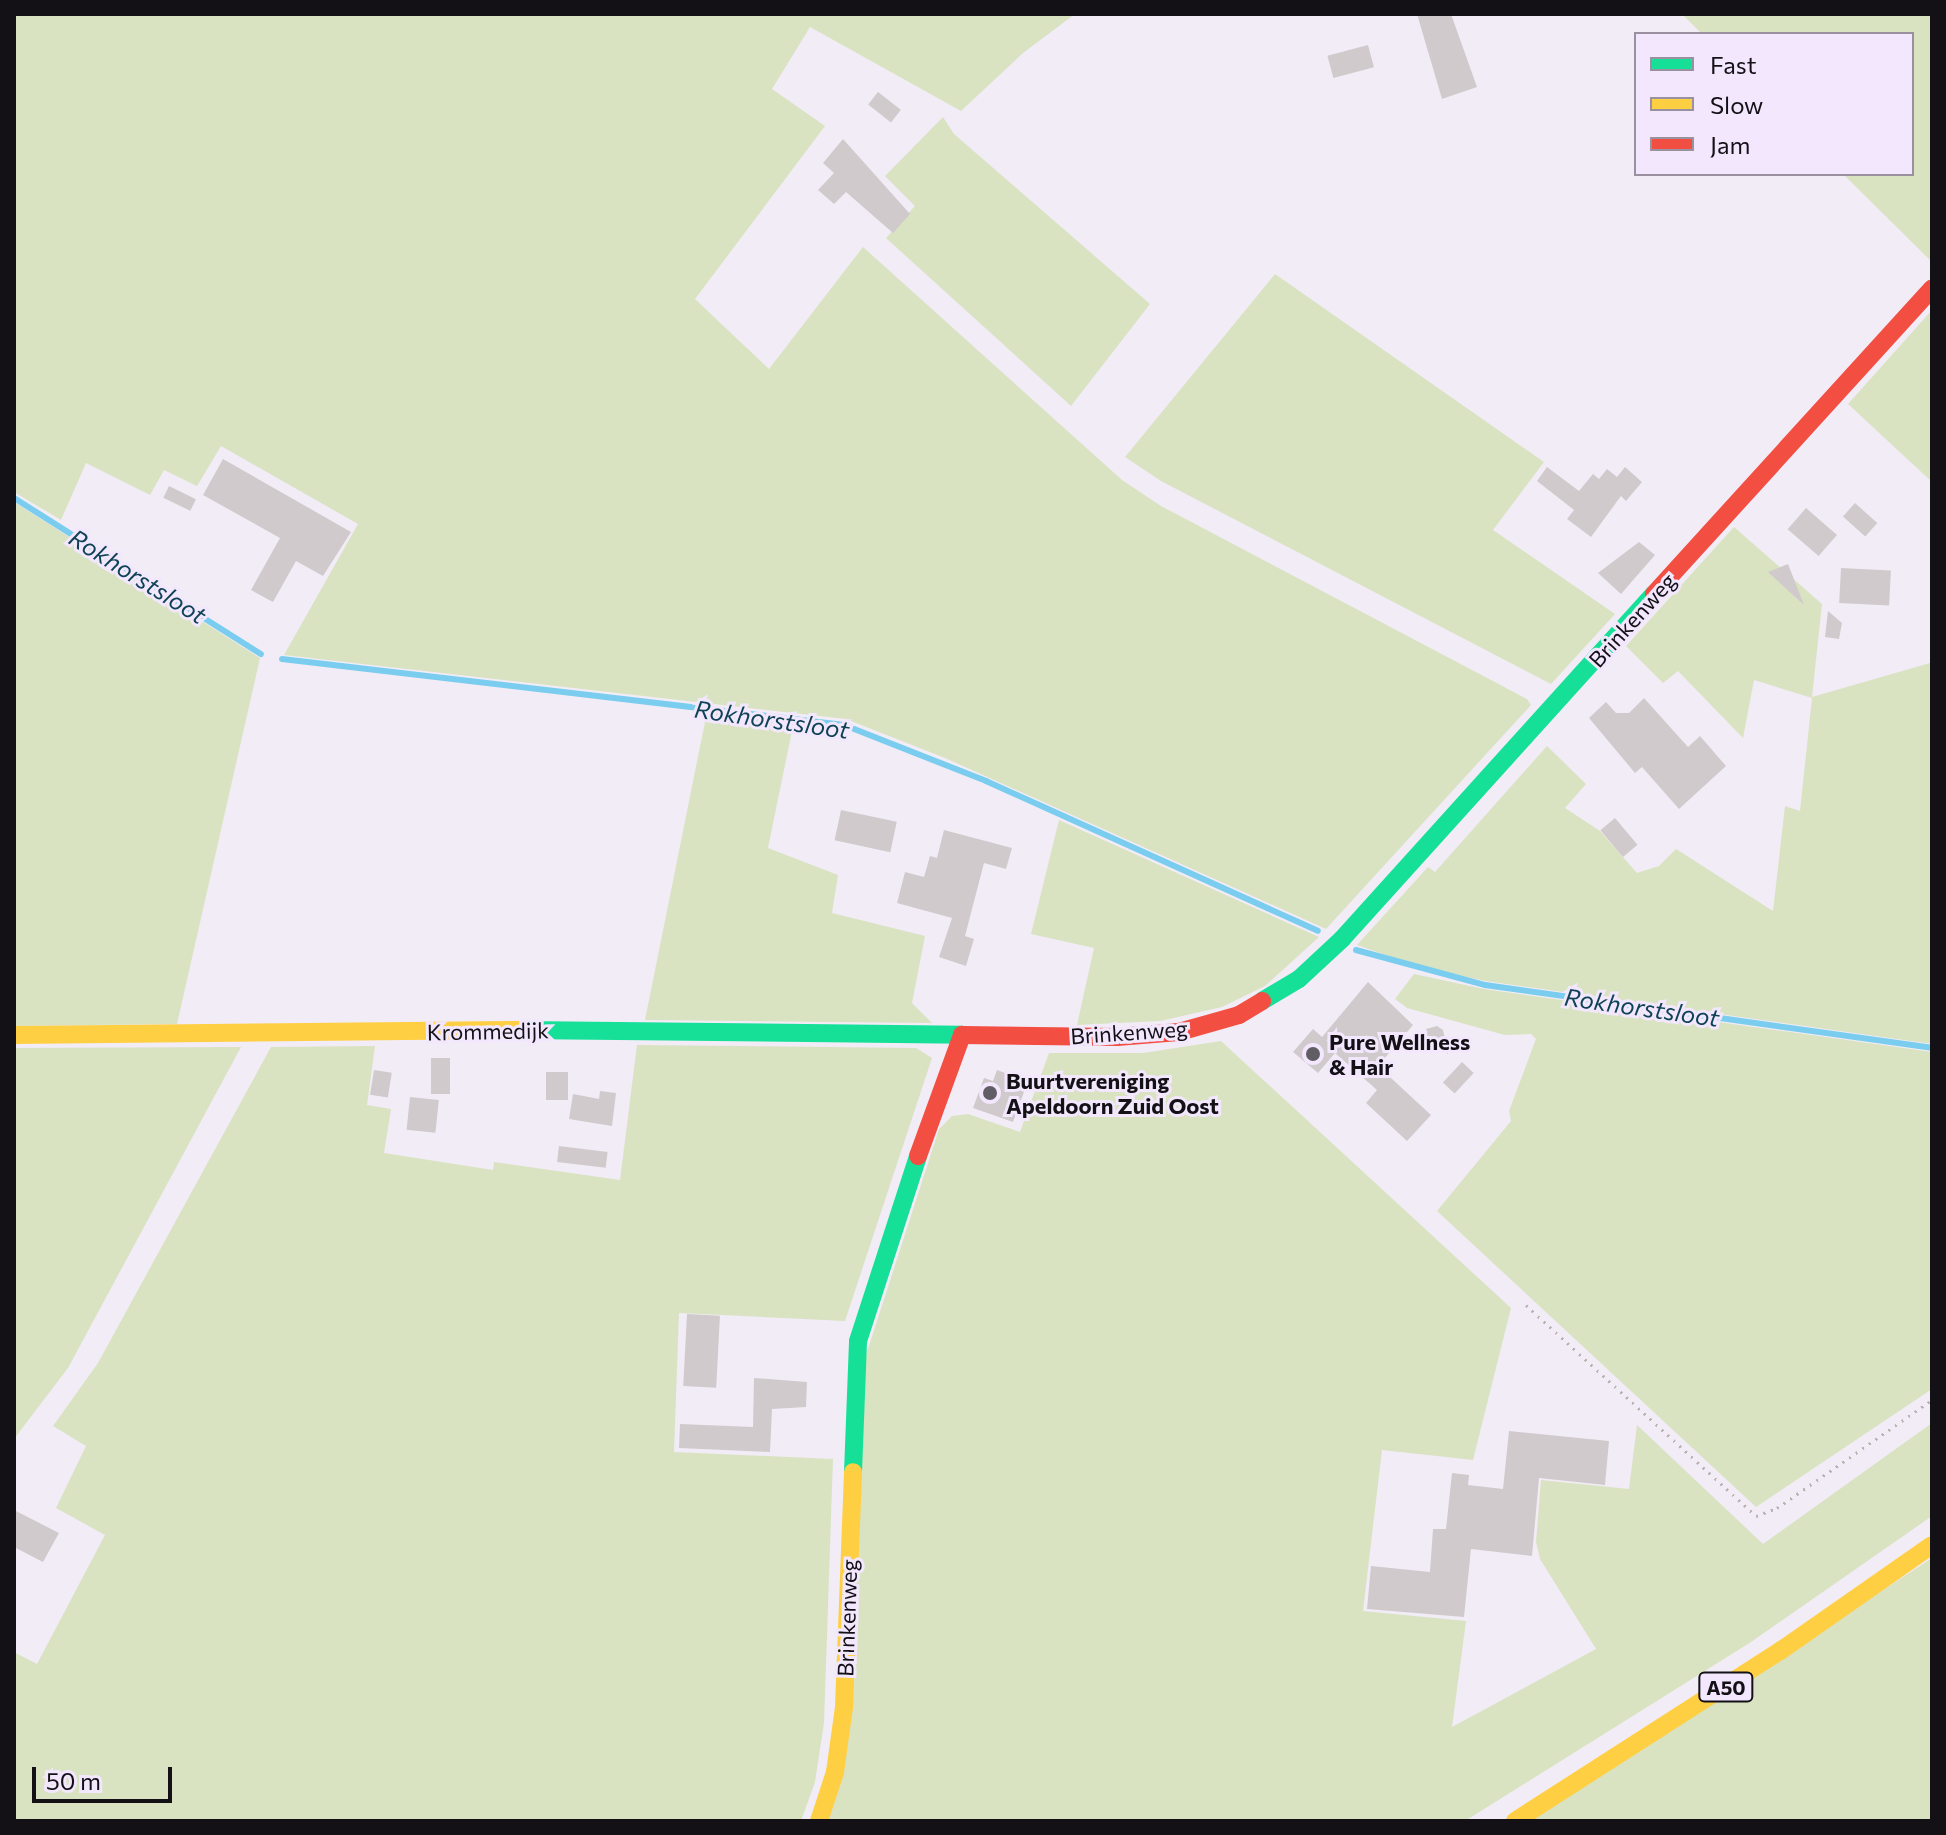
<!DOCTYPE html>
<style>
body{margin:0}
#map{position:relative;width:1946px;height:1835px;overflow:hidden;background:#f2ecf7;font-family:Commissioner,sans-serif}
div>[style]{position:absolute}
.green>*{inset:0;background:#d9e3c1}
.stream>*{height:6px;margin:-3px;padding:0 3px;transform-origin:3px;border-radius:3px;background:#7acdef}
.building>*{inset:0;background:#d0cacc;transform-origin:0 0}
.path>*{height:3px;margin-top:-1.5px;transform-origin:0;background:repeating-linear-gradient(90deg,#bcb1b0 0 2px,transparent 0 8px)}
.fast>*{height:18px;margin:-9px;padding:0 9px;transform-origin:9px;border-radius:9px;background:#16e098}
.slow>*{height:18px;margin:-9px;padding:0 9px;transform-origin:9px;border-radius:9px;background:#ffcf43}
.jam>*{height:18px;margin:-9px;padding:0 9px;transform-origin:9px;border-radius:9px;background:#f24e42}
.dots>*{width:22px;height:22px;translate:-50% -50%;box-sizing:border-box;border:4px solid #f2e7fc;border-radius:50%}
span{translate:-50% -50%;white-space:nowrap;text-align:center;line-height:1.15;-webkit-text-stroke:6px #f2e7fc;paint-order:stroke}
.shield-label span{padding:2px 6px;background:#f2e7fc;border:2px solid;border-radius:6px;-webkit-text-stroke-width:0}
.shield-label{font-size:20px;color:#131016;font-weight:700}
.street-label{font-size:22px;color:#131016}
.poi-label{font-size:22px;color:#131016;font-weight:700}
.left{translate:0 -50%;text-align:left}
.water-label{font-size:24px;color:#0e4254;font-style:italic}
.frame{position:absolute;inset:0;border:16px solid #131016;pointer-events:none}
.legend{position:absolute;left:1634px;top:32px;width:280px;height:144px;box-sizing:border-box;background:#f2e7fc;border:2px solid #9991a0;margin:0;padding:10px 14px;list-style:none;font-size:24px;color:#131016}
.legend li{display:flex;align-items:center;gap:16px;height:40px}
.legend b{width:40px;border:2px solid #9991a0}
.scale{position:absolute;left:32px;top:1767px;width:140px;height:36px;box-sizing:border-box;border:4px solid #131016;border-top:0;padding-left:10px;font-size:24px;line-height:28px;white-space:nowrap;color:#131016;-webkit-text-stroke:6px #f2e7fc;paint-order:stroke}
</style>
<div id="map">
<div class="green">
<i style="clip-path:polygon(14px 14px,1075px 14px,1023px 53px,961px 111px,810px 27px,772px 89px,825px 126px,695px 299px,769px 369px,863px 247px,1122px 480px,1161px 506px,1527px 699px,1531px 705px,1326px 929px,945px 758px,846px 719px,284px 655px,358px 524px,221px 446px,197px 486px,164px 470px,150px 495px,86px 463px,61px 520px,14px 492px)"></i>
<i style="clip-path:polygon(1682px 14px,1932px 14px,1932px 262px,1843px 174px,1912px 174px,1912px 34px,1702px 34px)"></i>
<i style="clip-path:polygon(943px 117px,954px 134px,1150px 304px,1071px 406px,886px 238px,915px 206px,885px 176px)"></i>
<i style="clip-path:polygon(1275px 274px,1544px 462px,1493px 530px,1615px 614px,1551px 684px,1161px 481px,1125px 457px)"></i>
<i style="clip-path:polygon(1932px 310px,1932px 482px,1848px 404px)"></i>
<i style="clip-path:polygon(14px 502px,260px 658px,177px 1024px,14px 1026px)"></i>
<i style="clip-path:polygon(1734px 527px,1822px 604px,1812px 697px,1930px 663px,1932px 657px,1932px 1044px,1485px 981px,1417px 966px,1357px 945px,1428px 867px,1435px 872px,1547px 746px,1586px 784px,1565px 808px,1600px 831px,1637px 873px,1659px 866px,1676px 849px,1773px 911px,1785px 806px,1800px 811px,1812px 698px,1754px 680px,1743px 738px,1678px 671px,1663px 683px,1626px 646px)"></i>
<i style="clip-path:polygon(707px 712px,794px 721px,768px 848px,838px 875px,832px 913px,925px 936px,912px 1003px,932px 1023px,645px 1020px)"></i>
<i style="clip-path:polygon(1059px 820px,1319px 937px,1265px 986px,1222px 1007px,1160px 1021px,1077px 1025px,1094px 948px,1031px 934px)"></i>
<i style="clip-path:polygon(1414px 974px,1484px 989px,1932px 1052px,1932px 1389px,1756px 1507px,1437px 1211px,1511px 1121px,1509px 1111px,1536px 1039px,1531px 1034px,1505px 1035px,1407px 1008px,1395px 999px)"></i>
<i style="clip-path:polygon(1221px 1041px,1511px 1308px,1473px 1460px,1382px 1450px,1363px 1611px,1466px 1621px,1452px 1727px,1596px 1649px,1540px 1559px,1536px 1542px,1541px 1480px,1629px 1489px,1637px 1425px,1763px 1544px,1932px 1423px,1932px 1516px,1751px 1642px,1465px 1821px,828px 1821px,866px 1355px,939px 1129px,952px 1116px,968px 1114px,1020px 1132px,1049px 1053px,1143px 1053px)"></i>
<i style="clip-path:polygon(637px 1045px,916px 1048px,932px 1058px,845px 1321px,679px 1313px,674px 1452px,833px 1459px,824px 1723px,815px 1782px,801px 1821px,14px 1821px,14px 1652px,37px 1664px,105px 1535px,56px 1508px,86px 1446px,53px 1426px,98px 1363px,271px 1047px,375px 1046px,367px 1105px,391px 1109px,384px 1153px,493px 1170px,494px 1162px,620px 1180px)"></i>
<i style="clip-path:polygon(241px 1047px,68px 1368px,14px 1439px,14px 1048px)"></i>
<i style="clip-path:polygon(1932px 1558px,1932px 1821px,1529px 1821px)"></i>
</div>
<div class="stream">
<i style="left:14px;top:498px;width:292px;rotate:32.3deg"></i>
<i style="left:282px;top:659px;width:566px;rotate:6.7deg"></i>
<i style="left:844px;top:725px;width:153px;rotate:21.5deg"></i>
<i style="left:986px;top:781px;width:364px;rotate:24.3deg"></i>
<i style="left:1356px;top:950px;width:134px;rotate:15.2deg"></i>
<i style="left:1485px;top:985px;width:451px;rotate:8deg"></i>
</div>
<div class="building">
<i style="clip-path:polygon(1417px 14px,1451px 14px,1477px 87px,1442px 99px)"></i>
<i style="left:1368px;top:45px;width:23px;height:42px;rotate:75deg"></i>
<i style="left:878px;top:92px;width:29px;height:16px;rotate:38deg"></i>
<i style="clip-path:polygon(843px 139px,910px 214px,893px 233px,846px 192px,834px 204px,818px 190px,834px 173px,823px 163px)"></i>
<i style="clip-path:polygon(223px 459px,351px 532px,323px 576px,296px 561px,273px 602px,251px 590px,280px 538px,203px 495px)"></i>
<i style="clip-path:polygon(1547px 467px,1579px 491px,1593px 474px,1599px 479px,1607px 469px,1617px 477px,1625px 467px,1642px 482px,1626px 501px,1621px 496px,1591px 537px,1567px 519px,1574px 510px,1537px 481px)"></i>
<i style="left:169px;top:486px;width:30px;height:13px;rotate:26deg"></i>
<i style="left:1855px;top:503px;width:30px;height:18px;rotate:42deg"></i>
<i style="left:1806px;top:508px;width:41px;height:28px;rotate:41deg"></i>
<i style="clip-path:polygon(1639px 542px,1655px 555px,1621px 594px,1598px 573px)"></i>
<i style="clip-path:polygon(1788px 564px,1804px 605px,1768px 572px)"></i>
<i style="left:1841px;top:568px;width:50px;height:35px;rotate:3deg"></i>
<i style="clip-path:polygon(1828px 611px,1842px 623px,1839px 639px,1825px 637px)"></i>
<i style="clip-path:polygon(1644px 698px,1688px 747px,1700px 736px,1726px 766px,1679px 809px,1642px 767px,1635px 773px,1589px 718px,1606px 702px,1616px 713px,1629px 713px)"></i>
<i style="left:841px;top:810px;width:57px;height:31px;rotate:12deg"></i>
<i style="left:1615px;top:818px;width:35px;height:19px;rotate:50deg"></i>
<i style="clip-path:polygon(944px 830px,1012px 848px,1006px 869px,984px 863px,965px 936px,974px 939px,966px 966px,939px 957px,952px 918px,897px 903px,905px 872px,924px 877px,930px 856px,937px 858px)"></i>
<i style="clip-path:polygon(1368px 982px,1413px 1025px,1378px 1066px,1431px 1115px,1407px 1141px,1366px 1103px,1377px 1090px,1335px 1053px,1318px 1073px,1293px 1052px,1313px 1029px,1322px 1037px)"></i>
<i style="clip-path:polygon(1437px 1026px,1443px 1030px,1448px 1054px,1428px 1041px,1426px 1029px)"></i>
<i style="left:431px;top:1058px;width:19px;height:36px"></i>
<i style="left:1462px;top:1062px;width:16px;height:28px;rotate:43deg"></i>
<i style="left:374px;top:1070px;width:18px;height:25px;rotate:9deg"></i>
<i style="clip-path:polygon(997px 1070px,1028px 1081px,1013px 1122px,973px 1108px,984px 1078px,993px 1081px)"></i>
<i style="left:546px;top:1072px;width:22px;height:28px"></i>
<i style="clip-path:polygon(600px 1091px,616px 1093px,612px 1126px,569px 1119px,573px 1094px,599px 1099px)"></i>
<i style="left:410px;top:1097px;width:29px;height:33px;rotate:6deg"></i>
<i style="left:559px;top:1146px;width:49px;height:16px;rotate:7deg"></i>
<i style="left:687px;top:1314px;width:33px;height:72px;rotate:3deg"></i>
<i style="clip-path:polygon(754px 1378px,807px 1382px,806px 1407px,772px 1409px,770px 1452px,679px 1448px,680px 1424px,753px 1427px)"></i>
<i style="clip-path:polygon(1509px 1431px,1609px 1441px,1605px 1485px,1539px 1478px,1532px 1556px,1471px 1549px,1464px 1617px,1367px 1609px,1371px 1566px,1430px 1572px,1433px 1529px,1446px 1529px,1452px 1473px,1469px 1475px,1468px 1485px,1503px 1489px)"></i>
<i style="clip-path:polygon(14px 1510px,59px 1533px,43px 1562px,14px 1547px)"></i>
</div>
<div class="path">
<i style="left:1526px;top:1305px;width:312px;rotate:42.5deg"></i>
<i style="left:1756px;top:1516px;width:22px;rotate:-21deg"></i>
<i style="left:1777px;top:1508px;width:189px;rotate:-34.9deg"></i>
</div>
<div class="fast">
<i style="left:1262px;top:1001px;width:43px;rotate:-30.7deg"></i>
<i style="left:1299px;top:979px;width:59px;rotate:-42.9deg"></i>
<i style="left:1342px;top:939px;width:465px;rotate:-47.9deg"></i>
<i style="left:520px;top:1030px;width:442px;rotate:0.6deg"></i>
<i style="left:853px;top:1472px;width:131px;rotate:-87.8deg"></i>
<i style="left:858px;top:1341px;width:194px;rotate:-72deg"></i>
</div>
<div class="slow">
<i style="left:14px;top:1035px;width:506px;rotate:-0.57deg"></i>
<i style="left:819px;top:1821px;width:52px;rotate:-71.9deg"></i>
<i style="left:835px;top:1772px;width:66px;rotate:-82.1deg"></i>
<i style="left:844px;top:1707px;width:235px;rotate:-87.8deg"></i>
<i style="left:1515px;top:1821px;width:315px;rotate:-32.7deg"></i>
<i style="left:1780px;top:1651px;width:185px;rotate:-34.9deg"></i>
</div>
<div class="jam">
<i style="left:1654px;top:594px;width:413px;rotate:-47.7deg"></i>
<i style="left:918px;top:1156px;width:129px;rotate:-70deg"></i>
<i style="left:962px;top:1035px;width:155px;rotate:0.7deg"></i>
<i style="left:1117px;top:1037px;width:62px;rotate:-4.6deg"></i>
<i style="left:1179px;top:1032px;width:62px;rotate:-15.8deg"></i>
<i style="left:1239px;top:1015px;width:27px;rotate:-31deg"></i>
</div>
<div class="dots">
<i style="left:1313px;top:1054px;background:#615d65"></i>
<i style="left:990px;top:1093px;background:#615d65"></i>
</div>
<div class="shield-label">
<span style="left:1726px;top:1687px">A50</span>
</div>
<div class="street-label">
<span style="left:1632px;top:620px;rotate:-48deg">Brinkenweg</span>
<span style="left:488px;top:1031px;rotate:-1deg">Krommedijk</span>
<span style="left:1129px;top:1032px;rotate:-4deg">Brinkenweg</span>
<span style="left:847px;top:1618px;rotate:-88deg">Brinkenweg</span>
</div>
<div class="poi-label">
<span class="left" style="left:1329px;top:1054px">Pure Wellness<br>&amp; Hair</span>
<span class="left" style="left:1006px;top:1093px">Buurtvereniging<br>Apeldoorn Zuid Oost</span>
</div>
<div class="water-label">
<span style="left:138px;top:576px;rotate:32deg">Rokhorstsloot</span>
<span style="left:772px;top:719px;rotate:8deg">Rokhorstsloot</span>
<span style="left:1642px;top:1007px;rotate:8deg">Rokhorstsloot</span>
</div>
<div class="frame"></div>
<ul class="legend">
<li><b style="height:10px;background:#16e098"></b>Fast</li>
<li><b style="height:10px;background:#ffcf43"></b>Slow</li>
<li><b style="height:10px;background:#f24e42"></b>Jam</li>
</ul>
<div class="scale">50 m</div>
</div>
